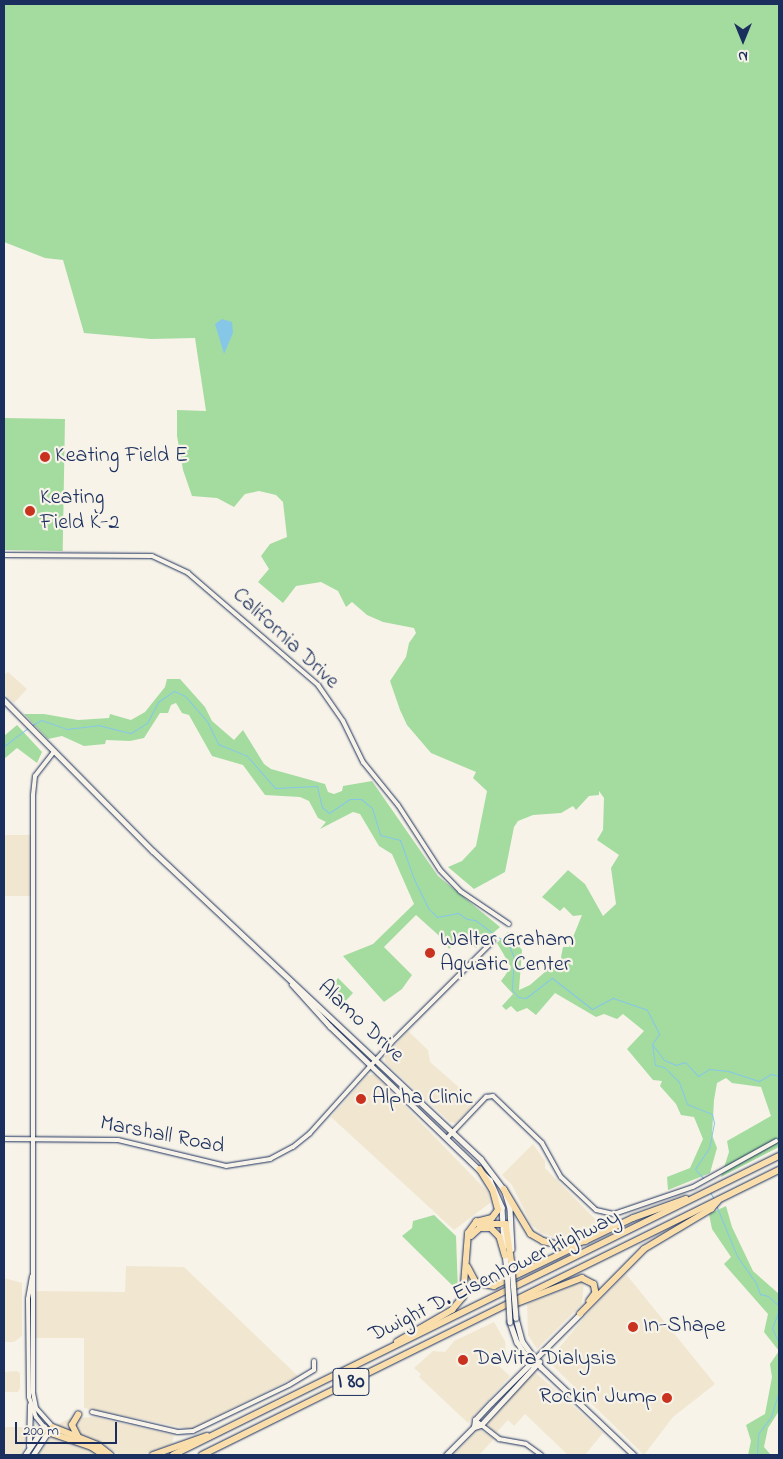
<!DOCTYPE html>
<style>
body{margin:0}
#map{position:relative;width:783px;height:1459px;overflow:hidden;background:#f7f3e8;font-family:"Indie Flower",sans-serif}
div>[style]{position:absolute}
.built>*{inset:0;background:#f1e7d1;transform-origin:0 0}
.green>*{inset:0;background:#a4dca0;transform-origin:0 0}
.water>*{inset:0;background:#86c7e7}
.stream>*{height:1px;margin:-0.5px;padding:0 0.5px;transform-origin:0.5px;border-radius:0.5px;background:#86c7e7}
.roads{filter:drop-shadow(0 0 1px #1b2f5e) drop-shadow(0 0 1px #1b2f5e)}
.tertiary>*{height:4px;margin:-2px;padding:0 2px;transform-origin:2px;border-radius:2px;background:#f7f3e8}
.secondary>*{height:4.5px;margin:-2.25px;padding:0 2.25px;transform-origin:2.25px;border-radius:2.25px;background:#f7f3e8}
.motorway>*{height:5.5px;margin:-2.75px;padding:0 2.75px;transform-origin:2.75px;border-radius:2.75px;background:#f9deab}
.bridges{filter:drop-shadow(0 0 1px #1b2f5e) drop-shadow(0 0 1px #1b2f5e)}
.secondary-bridge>*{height:4.5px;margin:-2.25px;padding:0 2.25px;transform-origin:2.25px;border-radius:2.25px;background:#f7f3e8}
.dots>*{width:14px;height:14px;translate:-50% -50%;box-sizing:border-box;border:2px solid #f7f3e8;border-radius:50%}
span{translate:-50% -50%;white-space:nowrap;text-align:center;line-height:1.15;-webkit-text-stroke:4.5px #f7f3e8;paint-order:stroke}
.shield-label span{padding:1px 4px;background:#f7f3e8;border:1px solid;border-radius:4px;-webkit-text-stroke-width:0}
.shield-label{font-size:21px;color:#1b2f5e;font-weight:700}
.poi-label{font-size:22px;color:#1b2f5e}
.left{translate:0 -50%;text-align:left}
.right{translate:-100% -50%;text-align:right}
.street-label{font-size:22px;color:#1b2f5e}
.frame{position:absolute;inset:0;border:5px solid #1b2f5e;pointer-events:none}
.north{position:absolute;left:718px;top:15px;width:50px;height:50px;-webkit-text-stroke:4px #f7f3e8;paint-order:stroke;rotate:180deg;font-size:14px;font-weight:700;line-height:20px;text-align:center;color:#1b2f5e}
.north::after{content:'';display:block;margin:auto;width:18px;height:22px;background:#1b2f5e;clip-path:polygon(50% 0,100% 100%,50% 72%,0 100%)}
.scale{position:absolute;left:15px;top:1422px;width:102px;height:22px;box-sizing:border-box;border:2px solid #1b2f5e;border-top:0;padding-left:6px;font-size:15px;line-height:18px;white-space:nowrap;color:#1b2f5e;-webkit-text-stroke:4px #f7f3e8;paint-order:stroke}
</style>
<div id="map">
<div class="built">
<i style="clip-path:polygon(8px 672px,27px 689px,14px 703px,4px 693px,4px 675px)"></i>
<i style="left:4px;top:835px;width:27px;height:61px"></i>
<i style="clip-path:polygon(408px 1031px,428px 1050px,430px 1062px,476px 1102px,456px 1123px,450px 1122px,385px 1062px,385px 1056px)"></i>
<i style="clip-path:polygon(374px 1074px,488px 1192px,490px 1203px,454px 1230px,331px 1117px,367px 1076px)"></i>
<i style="clip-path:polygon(533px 1144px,545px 1161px,545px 1168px,600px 1224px,559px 1238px,541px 1233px,531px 1224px,512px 1185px,502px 1175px)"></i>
<i style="clip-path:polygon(126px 1266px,184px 1267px,298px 1376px,191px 1429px,84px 1408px,84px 1338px,35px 1338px,35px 1291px,125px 1292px)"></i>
<i style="clip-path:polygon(626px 1274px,715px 1384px,673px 1417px,644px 1455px,548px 1361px,589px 1312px)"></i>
<i style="clip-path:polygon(4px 1278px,22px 1283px,22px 1336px,14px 1342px,4px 1342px)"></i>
<i style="clip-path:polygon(584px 1281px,582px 1304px,537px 1349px,528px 1335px,527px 1304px)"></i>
<i style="clip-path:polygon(494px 1322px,505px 1341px,506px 1356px,498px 1365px,510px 1376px,468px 1423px,419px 1377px,421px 1374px,414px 1368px,433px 1351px,445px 1352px,454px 1341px)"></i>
<i style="clip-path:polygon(17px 1371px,20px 1373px,20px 1388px,18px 1392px,4px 1392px,4px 1372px)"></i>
<i style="clip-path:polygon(535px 1372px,603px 1433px,585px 1455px,568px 1455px,525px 1414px,514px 1426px,508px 1420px,496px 1433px,488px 1426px,488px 1422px,497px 1409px)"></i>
<i style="clip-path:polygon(95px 1417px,174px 1435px,172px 1444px,143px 1455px,120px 1455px,100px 1442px,94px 1452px,98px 1455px,38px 1455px,59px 1424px,70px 1418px)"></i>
<i style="clip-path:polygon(4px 1427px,28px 1427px,22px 1455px,4px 1455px)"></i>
<i style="clip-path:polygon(479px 1429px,494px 1439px,479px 1455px,452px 1455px)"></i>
</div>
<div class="green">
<i style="clip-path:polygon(4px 4px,779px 4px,779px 1147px,721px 1177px,729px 1152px,727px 1141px,771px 1116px,761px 1087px,732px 1083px,726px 1078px,717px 1083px,714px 1100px,712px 1135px,717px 1148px,710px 1173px,668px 1190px,667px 1177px,690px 1168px,703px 1139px,694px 1117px,681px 1115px,676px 1104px,660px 1086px,662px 1081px,653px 1080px,627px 1049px,644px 1031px,623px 1014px,617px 1019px,604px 1014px,596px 1017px,555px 993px,536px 1015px,527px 1008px,517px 1012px,511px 1006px,506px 1010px,502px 1006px,513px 994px,501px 981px,511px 967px,497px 943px,508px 932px,522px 950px,519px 990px,530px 985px,553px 965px,564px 967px,561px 957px,563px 947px,569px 947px,582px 915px,573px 916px,564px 907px,560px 911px,542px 897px,568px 870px,585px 884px,603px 916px,616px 904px,611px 868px,619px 855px,597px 840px,603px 830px,604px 798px,599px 791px,599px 795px,589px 796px,576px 810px,573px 806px,561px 813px,533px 815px,518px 821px,514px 827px,505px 872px,474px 889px,448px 867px,462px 861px,476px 846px,487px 791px,473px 778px,476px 772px,431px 753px,407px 725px,400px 710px,390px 681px,406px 657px,409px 643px,416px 633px,414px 628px,383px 622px,367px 615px,352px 602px,346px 607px,338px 591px,321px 582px,296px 586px,283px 603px,258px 582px,269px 569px,261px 556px,270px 544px,287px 537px,283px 502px,276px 495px,259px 491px,245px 494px,234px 507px,217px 498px,192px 496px,183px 470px,177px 436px,177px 410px,206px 411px,195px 338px,151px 339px,84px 333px,63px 260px,45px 258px,4px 242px)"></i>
<i style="left:4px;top:418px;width:61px;height:132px;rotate:1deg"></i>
<i style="clip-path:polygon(167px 679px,180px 679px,205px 707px,212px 721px,234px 740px,243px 730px,264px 764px,271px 769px,325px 784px,328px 792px,334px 794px,342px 791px,343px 786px,372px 781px,438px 876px,500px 927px,476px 948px,463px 935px,449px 949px,445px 941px,416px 915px,384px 947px,412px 975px,402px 989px,384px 1002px,343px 956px,373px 944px,414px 904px,392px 854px,379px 846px,360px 814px,353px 812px,320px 829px,326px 822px,318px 818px,309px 801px,300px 797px,265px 795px,243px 765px,212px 756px,189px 715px,182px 713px,176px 703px,171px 705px,168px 713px,160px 713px,144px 738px,130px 741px,106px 740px,105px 744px,84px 746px,62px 736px,48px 739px,24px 714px,44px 714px,78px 720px,109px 718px,110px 714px,131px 720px,145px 712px,165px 687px)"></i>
<i style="clip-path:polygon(17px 725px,42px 752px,37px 763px,17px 748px,4px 759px,4px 736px)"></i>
<i style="clip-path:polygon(338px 978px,353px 993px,341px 1006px,335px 1006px,327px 993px)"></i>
<i style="clip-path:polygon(726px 1206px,732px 1227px,753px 1271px,779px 1294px,779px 1411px,768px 1428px,764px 1447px,771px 1455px,748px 1455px,751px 1441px,746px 1425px,765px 1414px,772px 1377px,770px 1364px,779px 1351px,764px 1332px,768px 1314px,724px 1264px,731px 1257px,712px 1229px,709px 1214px)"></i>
<i style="clip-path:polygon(434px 1215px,456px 1236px,458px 1291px,402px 1236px,412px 1228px,413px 1221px)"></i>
</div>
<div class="water">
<i style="clip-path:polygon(222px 319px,232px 322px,233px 333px,224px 354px,215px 324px)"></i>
</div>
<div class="stream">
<i style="left:31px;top:726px;width:12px;rotate:-31deg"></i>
<i style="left:41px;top:720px;width:28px;rotate:19deg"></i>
<i style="left:67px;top:729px;width:31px;rotate:-7deg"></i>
<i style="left:98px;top:725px;width:34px;rotate:14deg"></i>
<i style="left:131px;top:733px;width:19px;rotate:-32deg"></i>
<i style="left:147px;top:723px;width:24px;rotate:-62deg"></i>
<i style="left:158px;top:702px;width:19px;rotate:-35deg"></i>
<i style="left:174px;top:691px;width:12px;rotate:24deg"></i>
<i style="left:185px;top:696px;width:33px;rotate:49deg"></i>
<i style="left:207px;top:721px;width:25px;rotate:64deg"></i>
<i style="left:218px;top:744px;width:31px;rotate:22deg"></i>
<i style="left:247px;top:756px;width:43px;rotate:48.8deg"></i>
<i style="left:275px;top:788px;width:42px;rotate:-2.7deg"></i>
<i style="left:317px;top:786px;width:22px;rotate:77deg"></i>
<i style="left:322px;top:807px;width:9px;rotate:41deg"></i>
<i style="left:329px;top:813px;width:25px;rotate:-34deg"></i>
<i style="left:350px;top:799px;width:11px"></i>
<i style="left:361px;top:799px;width:14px;rotate:39deg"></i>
<i style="left:372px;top:808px;width:28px;rotate:73deg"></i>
<i style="left:380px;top:835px;width:21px;rotate:14deg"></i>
<i style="left:400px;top:840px;width:41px;rotate:70.3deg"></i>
<i style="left:414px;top:879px;width:32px;rotate:64deg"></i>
<i style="left:428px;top:908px;width:13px;rotate:45deg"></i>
<i style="left:437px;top:917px;width:21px;rotate:-11deg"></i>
<i style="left:458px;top:913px;width:11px;rotate:34deg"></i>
<i style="left:467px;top:919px;width:8px;rotate:7deg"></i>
<i style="left:475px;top:920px;width:42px;rotate:36.3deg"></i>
<i style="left:509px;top:945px;width:14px;rotate:69deg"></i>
<i style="left:514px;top:958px;width:32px;rotate:94deg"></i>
<i style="left:512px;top:990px;width:9px;rotate:49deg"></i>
<i style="left:518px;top:997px;width:8px;rotate:7deg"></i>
<i style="left:526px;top:998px;width:33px;rotate:-38deg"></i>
<i style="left:552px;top:978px;width:51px;rotate:37.8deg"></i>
<i style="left:592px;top:1009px;width:24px;rotate:-28deg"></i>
<i style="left:613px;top:998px;width:36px;rotate:19deg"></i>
<i style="left:647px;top:1010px;width:27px;rotate:63deg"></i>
<i style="left:659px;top:1034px;width:12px;rotate:125deg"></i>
<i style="left:652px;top:1044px;width:20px;rotate:53deg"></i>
<i style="left:664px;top:1060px;width:13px;rotate:23deg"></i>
<i style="left:676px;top:1065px;width:9px;rotate:-18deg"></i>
<i style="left:685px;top:1062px;width:19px;rotate:47deg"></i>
<i style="left:698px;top:1076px;width:13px;rotate:-32deg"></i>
<i style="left:709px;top:1069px;width:19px;rotate:6deg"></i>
<i style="left:728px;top:1071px;width:33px;rotate:18deg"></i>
<i style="left:759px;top:1081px;width:14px;rotate:-30deg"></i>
<i style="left:771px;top:1074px;width:8px;rotate:14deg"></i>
<i style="left:4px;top:746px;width:30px;rotate:-37deg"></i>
<i style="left:652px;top:1044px;width:21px;rotate:82deg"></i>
<i style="left:655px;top:1065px;width:9px;rotate:13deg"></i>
<i style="left:664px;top:1067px;width:21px;rotate:45deg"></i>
<i style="left:679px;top:1082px;width:23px;rotate:70deg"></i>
<i style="left:687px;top:1104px;width:27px;rotate:22deg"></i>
<i style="left:712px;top:1114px;width:9px;rotate:77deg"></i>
<i style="left:714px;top:1123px;width:25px;rotate:101deg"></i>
<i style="left:709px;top:1148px;width:25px;rotate:124deg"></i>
<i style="left:695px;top:1169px;width:13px;rotate:48deg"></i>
<i style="left:710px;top:1192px;width:8px;rotate:60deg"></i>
<i style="left:716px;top:1205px;width:55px;rotate:67.6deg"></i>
<i style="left:737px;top:1256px;width:33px;rotate:55deg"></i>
<i style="left:756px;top:1283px;width:12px;rotate:70deg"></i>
<i style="left:760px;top:1294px;width:8px;rotate:14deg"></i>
<i style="left:768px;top:1296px;width:15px;rotate:42deg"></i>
<i style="left:779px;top:1310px;width:19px;rotate:111deg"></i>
<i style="left:772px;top:1328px;width:17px;rotate:65deg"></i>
<i style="left:757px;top:1455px;width:21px;rotate:-87deg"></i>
<i style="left:758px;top:1434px;width:21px;rotate:-53deg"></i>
<i style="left:771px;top:1417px;width:27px;rotate:-73deg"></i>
</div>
<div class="roads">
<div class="tertiary">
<i style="left:4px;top:555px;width:148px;rotate:0.4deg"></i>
<i style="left:152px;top:556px;width:40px;rotate:25deg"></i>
<i style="left:188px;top:573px;width:172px;rotate:40.7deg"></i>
<i style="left:318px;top:685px;width:44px;rotate:55.2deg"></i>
<i style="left:343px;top:721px;width:46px;rotate:64deg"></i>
<i style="left:363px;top:762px;width:55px;rotate:50.9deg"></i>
<i style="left:398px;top:805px;width:77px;rotate:57.1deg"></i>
<i style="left:440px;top:870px;width:29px;rotate:46deg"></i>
<i style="left:460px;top:891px;width:59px;rotate:34deg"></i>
<i style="left:447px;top:1138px;width:57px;rotate:-46.4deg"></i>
<i style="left:486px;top:1097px;width:7px;rotate:-8deg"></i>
<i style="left:493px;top:1096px;width:68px;rotate:43.8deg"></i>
<i style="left:542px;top:1143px;width:39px;rotate:61deg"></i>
<i style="left:561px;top:1177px;width:48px;rotate:43.3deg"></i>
<i style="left:596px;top:1210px;width:18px;rotate:13deg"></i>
<i style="left:614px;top:1214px;width:83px;rotate:-18.9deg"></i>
<i style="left:693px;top:1187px;width:95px;rotate:-29deg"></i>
<i style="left:4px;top:1139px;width:114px;rotate:0.5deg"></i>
<i style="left:118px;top:1140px;width:111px;rotate:13.5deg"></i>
<i style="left:226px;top:1166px;width:45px;rotate:-9deg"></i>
<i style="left:270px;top:1159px;width:26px;rotate:-28deg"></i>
<i style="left:293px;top:1147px;width:22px;rotate:-39deg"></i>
<i style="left:310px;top:1133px;width:121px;rotate:-48deg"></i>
<i style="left:391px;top:1043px;width:144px;rotate:-45deg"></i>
<i style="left:32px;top:1276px;width:23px;rotate:100deg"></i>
<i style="left:28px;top:1299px;width:98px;rotate:89.4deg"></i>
<i style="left:29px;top:1397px;width:21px;rotate:71deg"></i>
<i style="left:36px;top:1417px;width:19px;rotate:51deg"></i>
<i style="left:48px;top:1432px;width:7px;rotate:-45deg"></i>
<i style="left:53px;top:1427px;width:25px;rotate:-132deg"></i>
<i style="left:36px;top:1408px;width:16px;rotate:-101deg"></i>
<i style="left:33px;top:1392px;width:597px;rotate:-90deg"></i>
<i style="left:33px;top:795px;width:19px;rotate:-84deg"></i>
<i style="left:35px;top:776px;width:31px;rotate:-52deg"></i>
<i style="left:92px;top:1412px;width:88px;rotate:13.1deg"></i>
<i style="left:178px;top:1432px;width:15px;rotate:-4deg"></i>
<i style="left:193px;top:1431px;width:106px;rotate:-25.6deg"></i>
<i style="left:289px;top:1385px;width:29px;rotate:-31deg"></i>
<i style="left:314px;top:1370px;width:9px;rotate:-90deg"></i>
<i style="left:475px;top:1420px;width:31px;rotate:38deg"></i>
<i style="left:499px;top:1439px;width:27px;rotate:10deg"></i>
<i style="left:526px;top:1444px;width:19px;rotate:36deg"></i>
</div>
<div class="secondary">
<i style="left:4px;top:700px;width:212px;rotate:45.4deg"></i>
<i style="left:153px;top:851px;width:450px;rotate:43.2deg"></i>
<i style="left:481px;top:1159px;width:38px;rotate:53deg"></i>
<i style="left:504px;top:1189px;width:21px;rotate:73deg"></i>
<i style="left:510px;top:1209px;width:40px;rotate:87.1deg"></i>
<i style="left:292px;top:984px;width:57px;rotate:47.9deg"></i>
<i style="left:330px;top:1026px;width:222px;rotate:43.9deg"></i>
<i style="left:490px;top:1180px;width:30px;rotate:66deg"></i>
<i style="left:502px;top:1207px;width:39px;rotate:87deg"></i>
<i style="left:505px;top:1254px;width:16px;rotate:83deg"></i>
<i style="left:516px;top:1318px;width:24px;rotate:75deg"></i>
<i style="left:522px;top:1341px;width:32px;rotate:54deg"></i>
<i style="left:541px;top:1367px;width:128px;rotate:43.4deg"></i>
<i style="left:510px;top:1322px;width:21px;rotate:71deg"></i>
<i style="left:517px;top:1342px;width:27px;rotate:56deg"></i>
<i style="left:474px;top:1427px;width:7px;rotate:-82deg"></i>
<i style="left:475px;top:1420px;width:23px;rotate:-47deg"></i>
<i style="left:491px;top:1403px;width:126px;rotate:-45deg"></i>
<i style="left:29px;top:1446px;width:41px;rotate:-88.6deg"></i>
<i style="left:25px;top:1455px;width:34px;rotate:-56deg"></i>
<i style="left:33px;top:1455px;width:27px;rotate:-57deg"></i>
<i style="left:446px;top:1455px;width:40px;rotate:-45deg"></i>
<i style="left:474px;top:1427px;width:7px;rotate:-16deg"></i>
<i style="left:481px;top:1425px;width:86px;rotate:-47.4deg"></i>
</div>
<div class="motorway">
<i style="left:504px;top:1189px;width:52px;rotate:59deg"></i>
<i style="left:531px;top:1234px;width:14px;rotate:30deg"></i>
<i style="left:543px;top:1241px;width:22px;rotate:13deg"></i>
<i style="left:564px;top:1246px;width:22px;rotate:-13deg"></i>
<i style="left:585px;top:1241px;width:53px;rotate:-25.6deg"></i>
<i style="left:633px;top:1218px;width:56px;rotate:-19.7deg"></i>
<i style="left:479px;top:1224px;width:27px"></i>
<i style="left:506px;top:1224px;width:40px;rotate:81.5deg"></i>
<i style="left:471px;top:1236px;width:12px;rotate:-42deg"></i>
<i style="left:480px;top:1228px;width:11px"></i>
<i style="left:491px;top:1228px;width:13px;rotate:45deg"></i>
<i style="left:500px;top:1237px;width:19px;rotate:74deg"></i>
<i style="left:468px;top:1267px;width:17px;rotate:62deg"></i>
<i style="left:476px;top:1282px;width:18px;rotate:13deg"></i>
<i style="left:494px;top:1286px;width:92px;rotate:-25.7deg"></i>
<i style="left:512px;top:1305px;width:75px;rotate:-21.1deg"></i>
<i style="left:582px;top:1278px;width:13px;rotate:27deg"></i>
<i style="left:594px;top:1284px;width:9px;rotate:77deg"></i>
<i style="left:596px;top:1293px;width:10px;rotate:127deg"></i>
<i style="left:580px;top:1314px;width:91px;rotate:-45.4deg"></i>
<i style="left:644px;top:1249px;width:78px;rotate:-30.8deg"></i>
<i style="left:711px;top:1209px;width:11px;rotate:-49deg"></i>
<i style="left:397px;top:1342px;width:64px;rotate:-30.2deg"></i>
<i style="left:452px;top:1310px;width:17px;rotate:-50deg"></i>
<i style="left:463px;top:1297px;width:64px;rotate:-85.5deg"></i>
<i style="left:468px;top:1233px;width:14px;rotate:-54deg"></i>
<i style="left:476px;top:1222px;width:16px;rotate:-14deg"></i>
<i style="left:492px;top:1218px;width:10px;rotate:-53deg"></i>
<i style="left:498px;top:1210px;width:20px;rotate:-105deg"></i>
<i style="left:493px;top:1191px;width:25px;rotate:-122deg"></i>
<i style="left:53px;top:1427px;width:48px;rotate:21.8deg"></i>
<i style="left:98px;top:1445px;width:16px;rotate:38deg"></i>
<i style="left:48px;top:1432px;width:46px;rotate:18.8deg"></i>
<i style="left:92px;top:1447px;width:14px;rotate:34deg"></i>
<i style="left:78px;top:1437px;width:13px;rotate:-117deg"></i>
<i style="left:72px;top:1425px;width:12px;rotate:-59deg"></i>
<i style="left:153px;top:1455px;width:57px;rotate:-19.4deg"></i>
<i style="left:173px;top:1455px;width:676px;rotate:-26.26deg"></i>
<i style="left:202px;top:1455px;width:644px;rotate:-26.29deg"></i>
</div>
</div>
<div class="bridges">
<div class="secondary-bridge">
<i style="left:512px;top:1268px;width:50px;rotate:85.4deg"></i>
<i style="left:507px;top:1270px;width:52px;rotate:86.7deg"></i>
</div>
</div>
<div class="dots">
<i style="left:45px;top:457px;background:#c8321e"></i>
<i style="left:30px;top:511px;background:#c8321e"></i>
<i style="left:430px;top:953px;background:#c8321e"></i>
<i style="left:361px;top:1099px;background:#c8321e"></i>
<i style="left:633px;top:1327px;background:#c8321e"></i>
<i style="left:463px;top:1360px;background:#c8321e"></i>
<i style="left:667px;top:1398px;background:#c8321e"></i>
</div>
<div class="shield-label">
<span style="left:351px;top:1382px">I 80</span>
</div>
<div class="poi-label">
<span class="left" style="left:55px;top:457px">Keating Field E</span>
<span class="left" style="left:40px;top:511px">Keating<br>Field K-2</span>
<span class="left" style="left:440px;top:953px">Walter Graham<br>Aquatic Center</span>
<span class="left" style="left:372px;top:1099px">Alpha Clinic</span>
<span class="left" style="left:643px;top:1327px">In-Shape</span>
<span class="left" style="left:474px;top:1360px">DaVita Dialysis</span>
<span class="right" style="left:657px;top:1398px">Rockin' Jump</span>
</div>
<div class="street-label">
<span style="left:285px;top:639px;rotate:43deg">California Drive</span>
<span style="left:360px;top:1022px;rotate:43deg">Alamo Drive</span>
<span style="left:162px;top:1136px;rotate:11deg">Marshall Road</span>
<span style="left:495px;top:1277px;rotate:-26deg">Dwight D. Eisenhower Highway</span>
</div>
<div class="frame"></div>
<div class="north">N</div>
<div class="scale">200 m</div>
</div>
